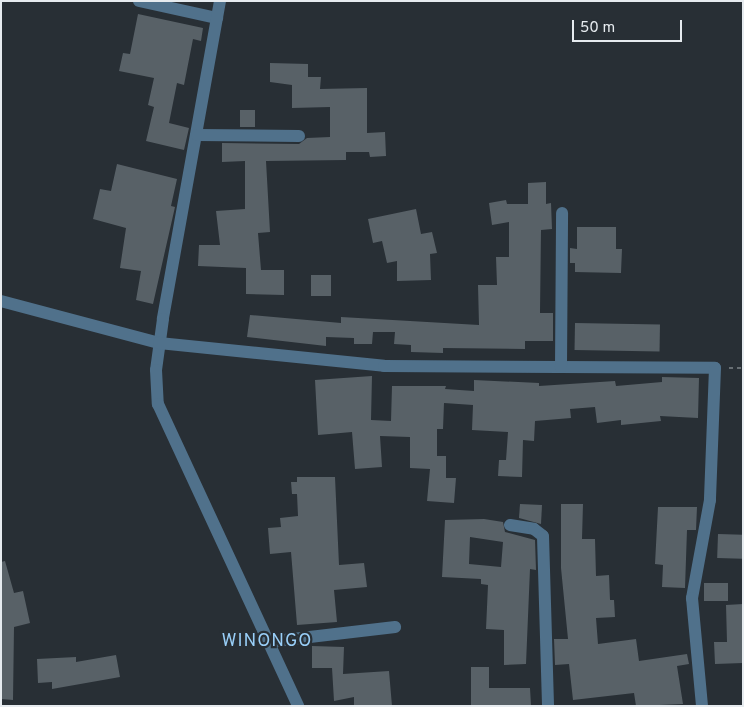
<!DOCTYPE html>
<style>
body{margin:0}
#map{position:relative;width:744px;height:707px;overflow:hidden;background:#282f35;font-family:Overpass,sans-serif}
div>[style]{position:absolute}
.building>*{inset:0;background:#586167;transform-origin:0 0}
.path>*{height:2.5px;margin-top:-1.25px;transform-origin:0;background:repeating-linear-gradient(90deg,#676e73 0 4px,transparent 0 8px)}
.street>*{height:12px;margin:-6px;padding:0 6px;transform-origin:6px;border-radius:6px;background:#50718b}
span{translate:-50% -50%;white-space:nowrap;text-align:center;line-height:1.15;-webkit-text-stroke:4.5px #282f35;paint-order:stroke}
.quarter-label{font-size:18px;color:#99cff8;letter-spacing:1px}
.frame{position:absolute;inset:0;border:2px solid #e6ebef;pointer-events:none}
.scale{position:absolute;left:572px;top:20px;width:110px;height:22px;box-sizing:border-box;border:2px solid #e6ebef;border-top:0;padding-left:6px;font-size:15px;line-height:18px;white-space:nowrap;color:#e6ebef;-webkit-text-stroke:4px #282f35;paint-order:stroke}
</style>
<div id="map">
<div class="building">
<i style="clip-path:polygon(138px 14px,203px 28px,201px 41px,193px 39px,184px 85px,177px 83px,169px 123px,189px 128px,184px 150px,146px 141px,154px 107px,148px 105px,154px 78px,119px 71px,123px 53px,130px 54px)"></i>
<i style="clip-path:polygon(270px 63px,308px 64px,308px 77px,321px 77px,320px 89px,367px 88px,367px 133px,385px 132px,386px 156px,370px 157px,369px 152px,346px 152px,346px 160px,266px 161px,270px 232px,258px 233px,261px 270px,284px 270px,284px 295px,246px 294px,246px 268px,198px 266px,199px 245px,220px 245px,216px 211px,245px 209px,245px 161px,222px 162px,222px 143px,299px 144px,307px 138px,330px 137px,330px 107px,292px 108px,292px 85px,270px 82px)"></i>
<i style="left:240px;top:110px;width:15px;height:17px"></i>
<i style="clip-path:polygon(117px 164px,177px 179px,171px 206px,175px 207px,153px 304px,136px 300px,141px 271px,120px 268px,126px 228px,93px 219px,100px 189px,111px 191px)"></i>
<i style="clip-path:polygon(546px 182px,546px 204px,551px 203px,552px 229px,541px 230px,540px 313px,553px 313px,553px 341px,525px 341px,525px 349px,443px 348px,443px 353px,411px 352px,411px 345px,394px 344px,395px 332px,373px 332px,372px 344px,354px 344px,354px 338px,326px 337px,326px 346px,247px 337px,250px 315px,341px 323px,341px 317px,479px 325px,478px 285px,497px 285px,496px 257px,509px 257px,509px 222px,492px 225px,489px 203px,506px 200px,507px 204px,528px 204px,528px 183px)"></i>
<i style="clip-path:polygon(416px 209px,421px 234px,432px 232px,437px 253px,430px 254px,431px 280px,397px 281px,397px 261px,387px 263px,382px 241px,373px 243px,368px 219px)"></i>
<i style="clip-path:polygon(577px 227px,616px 227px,616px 249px,622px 249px,621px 273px,575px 272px,575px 263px,570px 263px,570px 248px,577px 249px)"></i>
<i style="left:311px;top:275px;width:20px;height:21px"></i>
<i style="left:575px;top:323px;width:85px;height:27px;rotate:1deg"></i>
<i style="clip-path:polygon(372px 376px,371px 420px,391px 421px,392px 386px,446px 386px,445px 389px,474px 391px,474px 380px,539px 383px,539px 386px,615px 381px,616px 386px,662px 382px,662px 377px,699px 378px,698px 418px,660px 416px,661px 421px,621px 425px,621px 420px,597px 423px,595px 407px,570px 409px,571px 418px,535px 421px,534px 441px,523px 440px,522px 477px,498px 476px,499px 460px,506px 460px,508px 432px,472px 430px,473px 405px,444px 403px,443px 429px,437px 429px,437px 456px,446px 456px,446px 478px,456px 478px,454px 503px,427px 501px,430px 469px,410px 468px,410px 437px,380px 436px,382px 467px,355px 469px,352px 432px,318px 435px,315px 380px)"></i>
<i style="clip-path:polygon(297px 477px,335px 477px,339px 565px,364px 563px,367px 587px,334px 590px,337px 622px,297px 625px,291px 552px,270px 554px,268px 528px,281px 527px,280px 518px,298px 516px,297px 494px,292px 494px,291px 482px,297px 482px)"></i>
<i style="clip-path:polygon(520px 504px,542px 505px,541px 524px,519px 518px)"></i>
<i style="clip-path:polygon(561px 504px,583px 504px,582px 539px,595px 539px,596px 576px,609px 575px,610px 600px,614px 600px,615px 617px,596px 618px,598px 644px,636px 639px,639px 661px,687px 654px,689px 664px,677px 666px,683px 704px,636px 706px,634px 693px,573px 700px,569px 664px,555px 665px,554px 639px,568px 639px,561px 568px)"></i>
<i style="clip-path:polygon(658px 507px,697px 507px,696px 530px,687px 530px,685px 588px,662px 587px,663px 565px,655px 564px)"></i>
<i style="clip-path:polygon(evenodd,484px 519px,503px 522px,505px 532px,535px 540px,536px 570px,530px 569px,526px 664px,504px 665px,504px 630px,486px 629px,488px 585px,481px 584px,481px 579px,442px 577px,445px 520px,484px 519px,470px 537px,503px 542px,501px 567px,469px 564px,470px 537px)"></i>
<i style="left:718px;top:534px;width:25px;height:24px;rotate:2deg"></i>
<i style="clip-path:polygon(5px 561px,14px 593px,23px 591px,30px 623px,14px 627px,13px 700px,1px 699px,1px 562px)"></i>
<i style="left:704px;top:583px;width:24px;height:18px"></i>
<i style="clip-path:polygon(743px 604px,743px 663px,715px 664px,714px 642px,727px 642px,726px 605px)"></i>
<i style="clip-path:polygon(312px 646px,344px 647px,343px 674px,389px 671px,392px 706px,354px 706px,354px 697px,334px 701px,332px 668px,312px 668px)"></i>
<i style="clip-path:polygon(116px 655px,120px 677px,52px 689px,52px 682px,38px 683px,37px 659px,76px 657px,76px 662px)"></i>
<i style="clip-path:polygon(471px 667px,489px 667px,489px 688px,530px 688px,531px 705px,471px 706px)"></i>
</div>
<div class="path">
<i style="left:729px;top:368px;width:14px"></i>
</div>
<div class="street">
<i style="left:139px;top:1px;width:80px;rotate:12.3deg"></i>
<i style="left:220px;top:1px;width:323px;rotate:100.2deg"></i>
<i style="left:163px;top:319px;width:51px;rotate:97.8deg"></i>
<i style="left:156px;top:370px;width:34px;rotate:87deg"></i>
<i style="left:158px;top:404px;width:333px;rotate:65.1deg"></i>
<i style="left:197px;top:135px;width:102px;rotate:0.6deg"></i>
<i style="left:1px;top:301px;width:163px;rotate:14.9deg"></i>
<i style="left:159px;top:343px;width:226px;rotate:5.8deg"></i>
<i style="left:384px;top:366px;width:331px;rotate:0.3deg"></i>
<i style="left:715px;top:368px;width:132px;rotate:92.2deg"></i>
<i style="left:710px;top:500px;width:100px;rotate:100.4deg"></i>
<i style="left:692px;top:598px;width:108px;rotate:84.7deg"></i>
<i style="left:561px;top:367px;width:154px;rotate:-89.6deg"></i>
<i style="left:510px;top:525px;width:24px;rotate:9deg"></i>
<i style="left:534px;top:529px;width:11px;rotate:38deg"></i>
<i style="left:543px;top:536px;width:170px;rotate:88.3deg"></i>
<i style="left:267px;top:642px;width:129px;rotate:-6.7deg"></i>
</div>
<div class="quarter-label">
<span style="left:267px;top:642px">WINONGO</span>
</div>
<div class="frame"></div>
<div class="scale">50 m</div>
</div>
